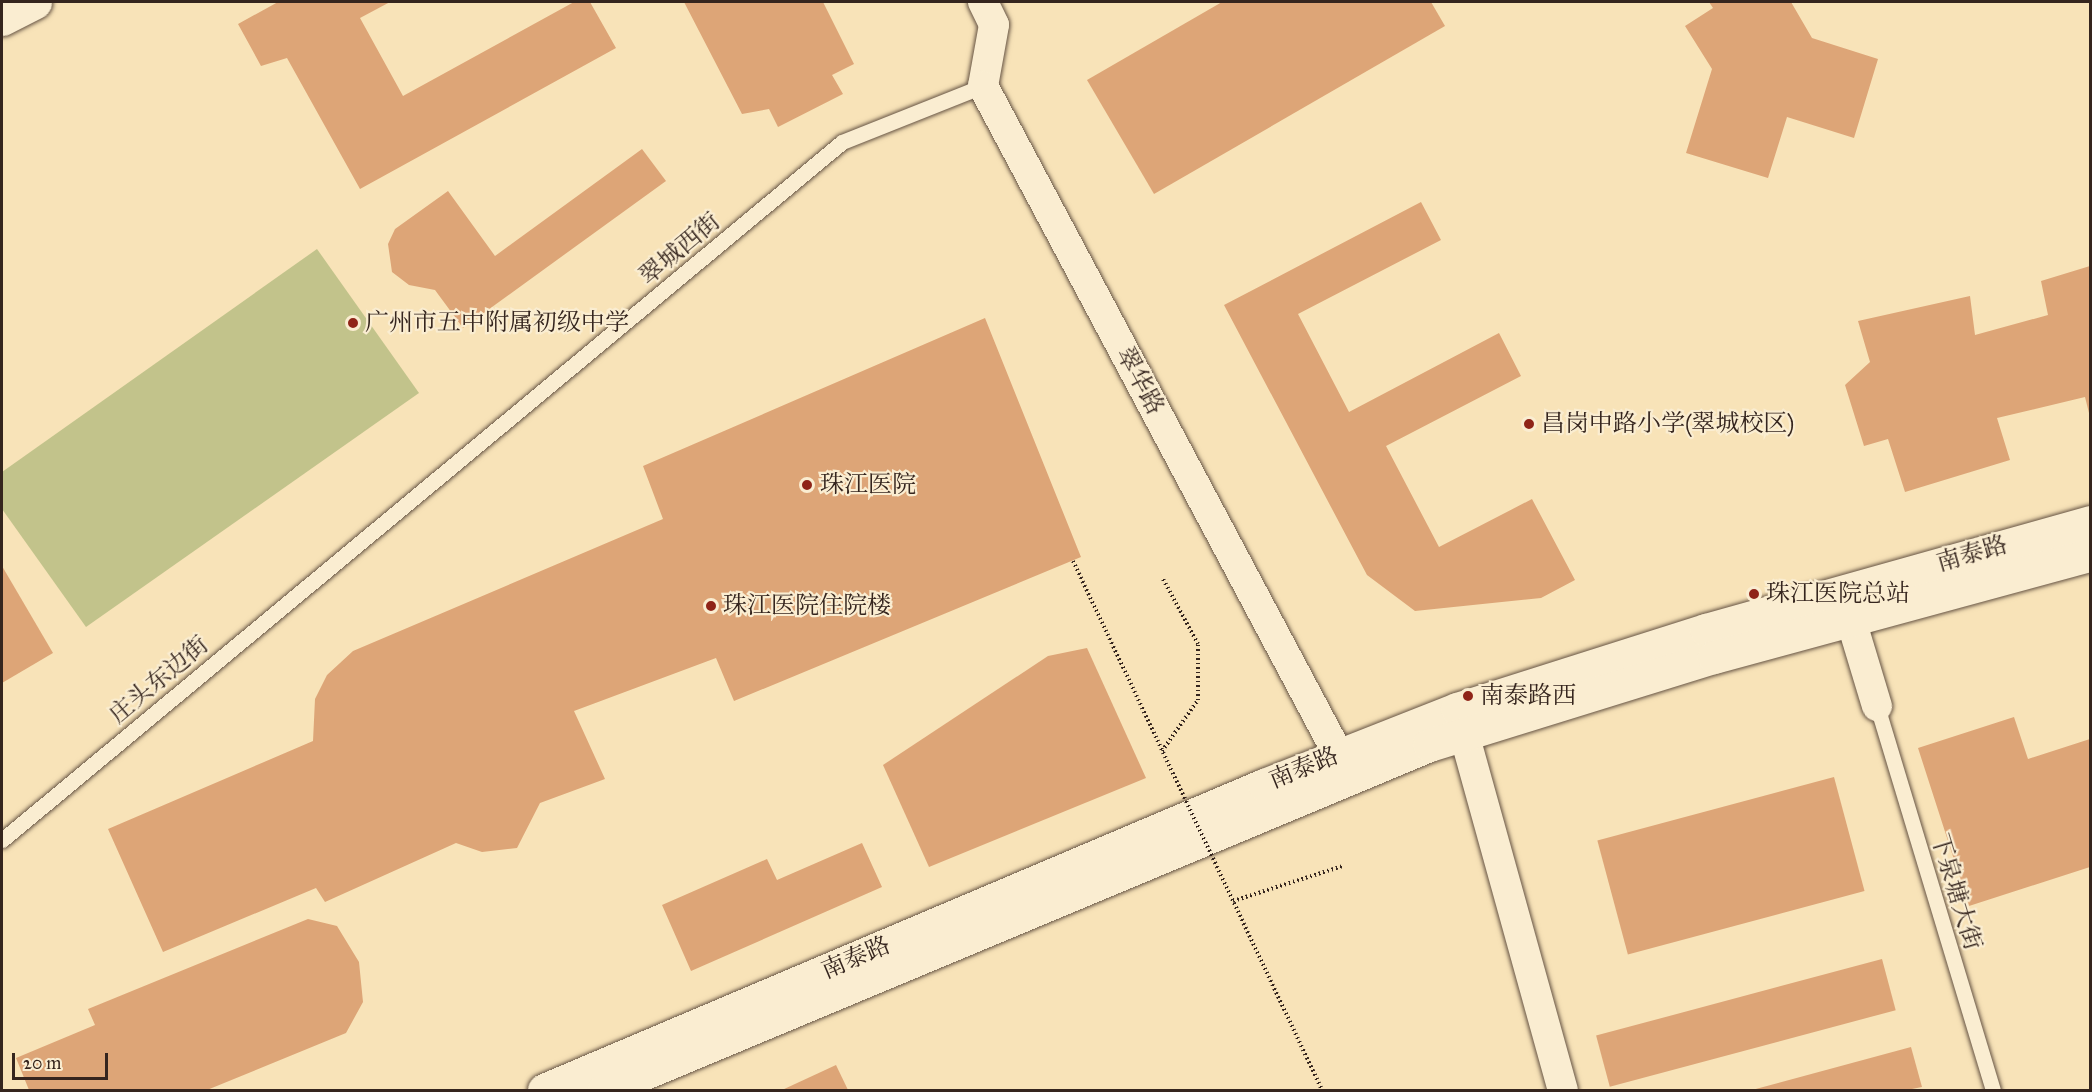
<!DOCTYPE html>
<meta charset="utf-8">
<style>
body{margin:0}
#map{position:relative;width:2092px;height:1092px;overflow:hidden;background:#f8e3b8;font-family:"IM FELL Great Primer","Noto Serif SC",serif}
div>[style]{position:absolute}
.green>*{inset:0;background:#c2c38b}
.building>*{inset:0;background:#dda577;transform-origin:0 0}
.path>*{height:4px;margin-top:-2px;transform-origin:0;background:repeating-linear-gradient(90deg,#35251e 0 1.5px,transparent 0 4.5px)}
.roads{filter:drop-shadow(0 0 2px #665444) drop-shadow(0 0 2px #665444)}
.service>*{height:15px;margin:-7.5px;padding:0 7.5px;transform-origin:7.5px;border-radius:7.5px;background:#faedd1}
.minor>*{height:30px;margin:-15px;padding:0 15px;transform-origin:15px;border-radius:15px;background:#faedd1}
.tertiary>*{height:33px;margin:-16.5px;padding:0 16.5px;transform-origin:16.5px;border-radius:16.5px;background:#faedd1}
.secondary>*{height:33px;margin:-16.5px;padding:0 16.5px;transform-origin:16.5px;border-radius:16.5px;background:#faedd1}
.path-bridge>*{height:4px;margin-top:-2px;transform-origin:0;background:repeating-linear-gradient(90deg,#35251e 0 1.5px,transparent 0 4.5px)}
.dots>*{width:16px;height:16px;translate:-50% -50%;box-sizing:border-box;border:3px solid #faedd1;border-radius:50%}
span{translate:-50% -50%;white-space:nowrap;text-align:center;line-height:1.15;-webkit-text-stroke:4.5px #faedd1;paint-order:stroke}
.street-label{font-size:24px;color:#35251e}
.poi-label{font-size:24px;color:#35251e}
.left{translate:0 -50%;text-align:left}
.frame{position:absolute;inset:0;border:3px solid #35251e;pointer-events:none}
.scale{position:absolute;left:12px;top:1053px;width:96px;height:27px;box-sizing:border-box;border:3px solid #35251e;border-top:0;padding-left:8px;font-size:18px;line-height:21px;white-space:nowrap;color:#35251e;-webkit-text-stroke:4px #faedd1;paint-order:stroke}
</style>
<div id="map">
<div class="green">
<i style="clip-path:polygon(317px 249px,419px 393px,86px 627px,2px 509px,2px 472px)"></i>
</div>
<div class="building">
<i style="clip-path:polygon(278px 2px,390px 2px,360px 18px,403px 96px,574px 2px,590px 2px,616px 48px,360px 189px,287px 58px,261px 66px,238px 24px)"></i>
<i style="clip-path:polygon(684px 2px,823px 2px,854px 64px,832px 75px,843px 94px,778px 127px,769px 109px,742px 114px)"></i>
<i style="clip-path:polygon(1222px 2px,1431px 2px,1445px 26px,1154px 194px,1087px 80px)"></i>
<i style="clip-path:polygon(1709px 2px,1791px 2px,1812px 38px,1878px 59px,1854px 138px,1787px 117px,1768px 178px,1686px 153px,1712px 69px,1685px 26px,1713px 8px)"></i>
<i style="clip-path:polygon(642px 149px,666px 181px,463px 328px,435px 290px,409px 285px,392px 272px,388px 244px,395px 229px,448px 191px,495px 256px)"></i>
<i style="clip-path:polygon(1421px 202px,1441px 240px,1298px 314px,1349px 412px,1499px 333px,1521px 376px,1386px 446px,1439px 547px,1532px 499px,1575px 580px,1541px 598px,1415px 611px,1367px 575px,1224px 305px)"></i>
<i style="clip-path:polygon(2090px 266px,2090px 417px,2085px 397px,1997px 418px,2010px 460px,1905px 492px,1888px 439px,1864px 446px,1845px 385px,1870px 362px,1858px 321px,1970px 296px,1975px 335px,2048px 315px,2041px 281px)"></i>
<i style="clip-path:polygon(985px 318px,1081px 557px,734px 701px,716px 658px,574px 711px,605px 779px,540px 803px,517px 848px,482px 852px,456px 843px,325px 902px,316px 888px,163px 952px,108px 829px,313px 741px,315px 699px,327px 675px,353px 651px,663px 519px,643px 466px)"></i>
<i style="clip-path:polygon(2px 566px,53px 653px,2px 683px)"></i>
<i style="clip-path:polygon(1087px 648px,1146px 778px,929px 867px,883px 765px,1048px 656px)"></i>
<i style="clip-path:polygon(2014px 717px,2028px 759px,2090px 739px,2090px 867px,1969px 906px,1918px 748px)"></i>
<i style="left:1834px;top:777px;width:118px;height:245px;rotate:75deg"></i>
<i style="clip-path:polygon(862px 843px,882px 887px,691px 971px,662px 905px,767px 859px,777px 880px)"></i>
<i style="clip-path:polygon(308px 919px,337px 926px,359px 962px,363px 1002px,346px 1033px,207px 1090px,29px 1090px,16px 1058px,95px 1025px,88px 1009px)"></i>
<i style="left:1882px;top:959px;width:53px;height:296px;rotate:75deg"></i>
<i style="clip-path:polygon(1911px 1047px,1922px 1087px,1907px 1090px,1752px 1090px)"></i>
<i style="clip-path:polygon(836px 1065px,848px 1090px,782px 1090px)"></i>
</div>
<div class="path">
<i style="left:1162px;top:751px;width:62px;rotate:-54.8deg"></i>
<i style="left:1198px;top:700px;width:56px;rotate:-90deg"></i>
<i style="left:1198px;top:644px;width:74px;rotate:-118.3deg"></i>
<i style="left:1233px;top:901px;width:115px;rotate:-17.7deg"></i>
</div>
<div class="roads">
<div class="service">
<i style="left:1877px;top:706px;width:401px;rotate:73.2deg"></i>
<i style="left:2px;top:840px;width:1092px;rotate:-39.72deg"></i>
<i style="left:842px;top:142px;width:152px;rotate:-21.7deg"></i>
</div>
<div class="minor">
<i style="left:983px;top:2px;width:25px;rotate:64deg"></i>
<i style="left:994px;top:25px;width:62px;rotate:100.2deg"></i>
<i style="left:983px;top:86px;width:756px;rotate:62.01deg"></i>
<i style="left:1851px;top:620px;width:90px;rotate:73.2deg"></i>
<i style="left:1458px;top:712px;width:392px;rotate:74.5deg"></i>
</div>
<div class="tertiary">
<i style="left:2px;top:19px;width:37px;rotate:-27deg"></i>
</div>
<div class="secondary">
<i style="left:544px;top:1090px;width:782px;rotate:-22.96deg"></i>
<i style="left:1264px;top:785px;width:207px;rotate:-21.5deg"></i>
<i style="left:1457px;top:709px;width:261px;rotate:-17.6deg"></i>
<i style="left:1706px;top:630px;width:399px;rotate:-15.7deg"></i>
<i style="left:604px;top:1090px;width:894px;rotate:-22.69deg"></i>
<i style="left:1429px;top:745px;width:298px;rotate:-17.2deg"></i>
<i style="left:1714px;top:657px;width:390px;rotate:-15.2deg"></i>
</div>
</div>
<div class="path-bridge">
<i style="left:1073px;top:561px;width:585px;rotate:64.79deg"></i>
</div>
<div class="dots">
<i style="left:353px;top:323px;background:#8f2418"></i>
<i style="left:1529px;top:424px;background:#8f2418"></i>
<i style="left:807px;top:485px;background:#8f2418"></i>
<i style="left:1754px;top:594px;background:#8f2418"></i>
<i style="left:711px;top:606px;background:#8f2418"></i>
<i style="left:1468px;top:696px;background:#8f2418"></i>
</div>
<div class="street-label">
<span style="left:680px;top:249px;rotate:-40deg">翠城西街</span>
<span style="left:1140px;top:381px;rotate:62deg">翠华路</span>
<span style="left:1972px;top:554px;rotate:-16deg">南泰路</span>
<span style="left:159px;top:680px;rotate:-40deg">庄头东边街</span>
<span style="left:1304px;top:768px;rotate:-22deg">南泰路</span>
<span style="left:1956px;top:892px;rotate:73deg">下泉塘大街</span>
<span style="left:856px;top:958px;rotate:-23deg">南泰路</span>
</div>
<div class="poi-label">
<span class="left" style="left:365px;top:323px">广州市五中附属初级中学</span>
<span class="left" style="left:1541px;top:424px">昌岗中路小学(翠城校区)</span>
<span class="left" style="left:820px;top:485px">珠江医院</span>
<span class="left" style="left:1766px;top:594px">珠江医院总站</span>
<span class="left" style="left:723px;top:606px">珠江医院住院楼</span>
<span class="left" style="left:1480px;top:696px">南泰路西</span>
</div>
<div class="frame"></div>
<div class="scale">20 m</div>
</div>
